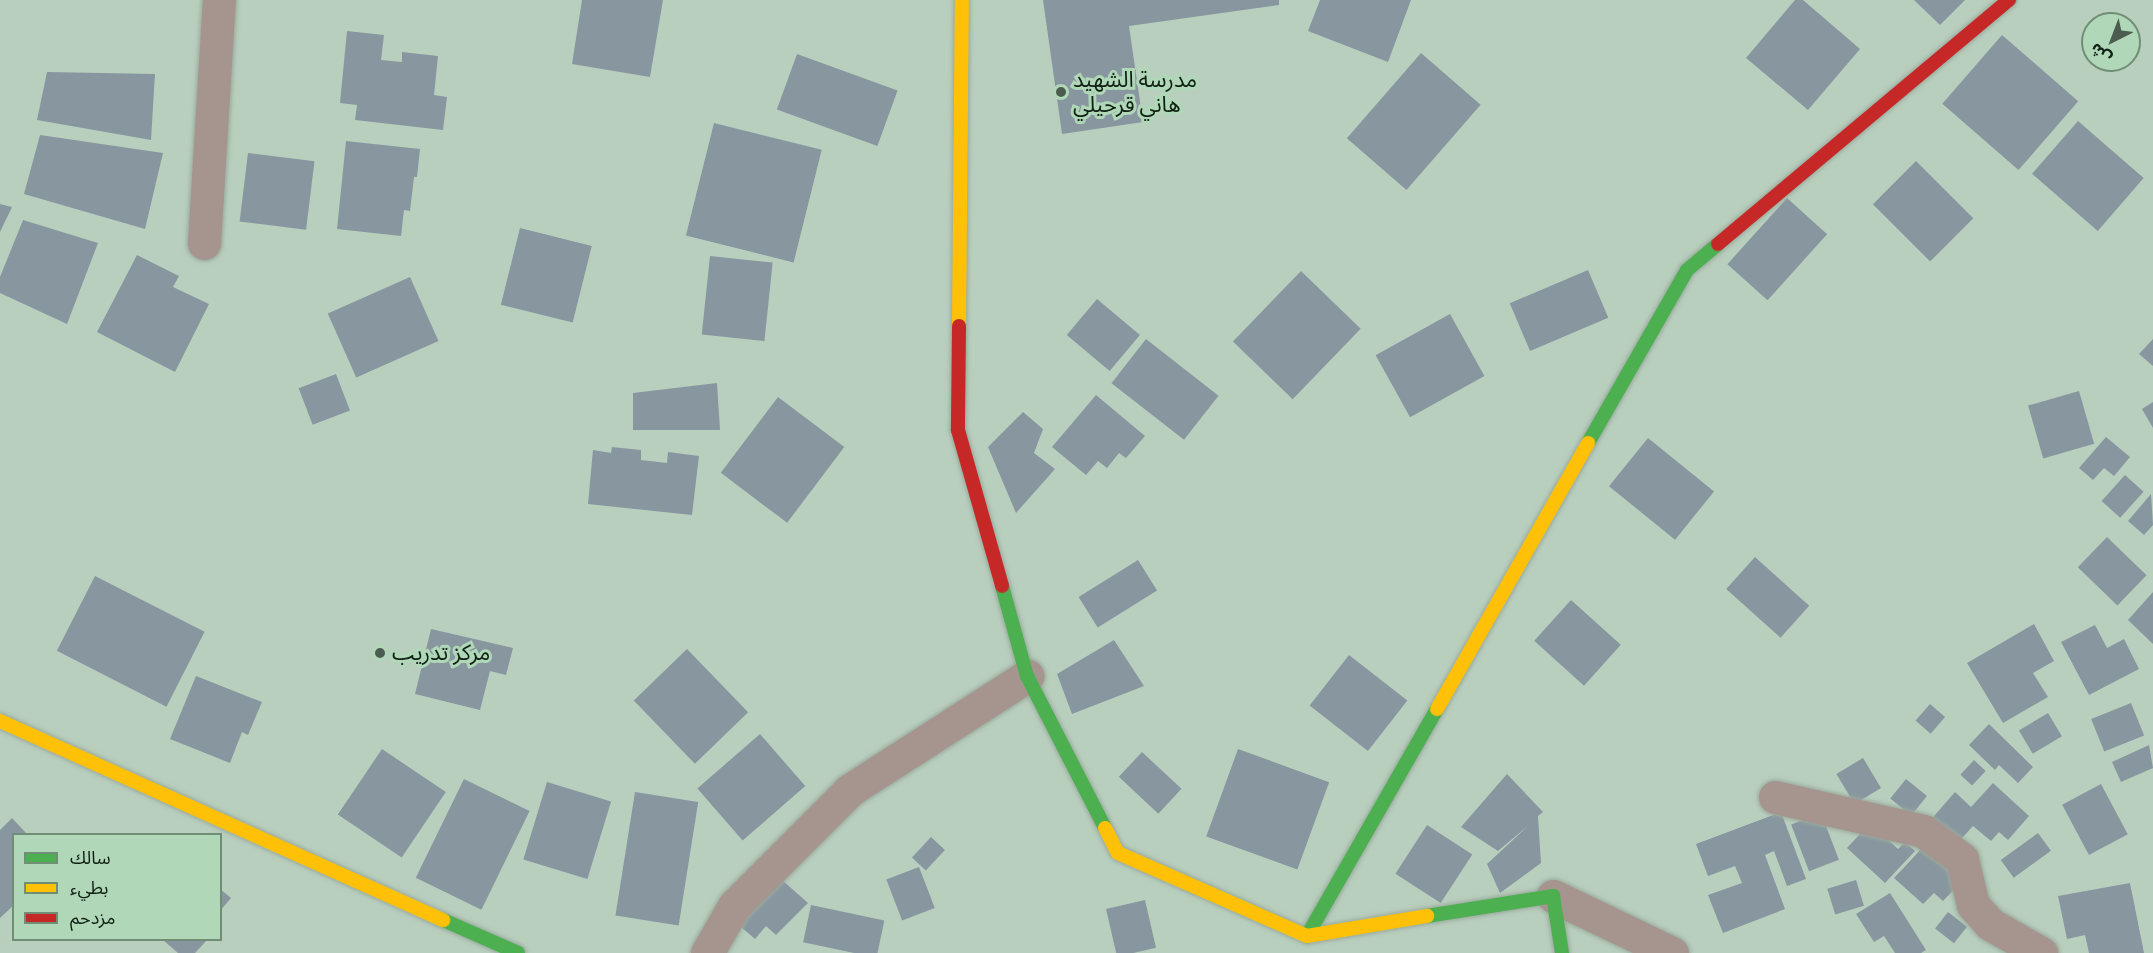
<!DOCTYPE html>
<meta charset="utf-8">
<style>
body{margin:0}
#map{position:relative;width:2153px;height:953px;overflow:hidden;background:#b9cfbe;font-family:"Titillium Web","Noto Sans Arabic",sans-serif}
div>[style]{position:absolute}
.building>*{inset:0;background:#8896a0;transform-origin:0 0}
.roads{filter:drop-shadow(0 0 2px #99aa9d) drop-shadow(0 0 2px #99aa9d)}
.street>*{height:33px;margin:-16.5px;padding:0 16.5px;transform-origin:16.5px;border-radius:16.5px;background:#a6948e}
.fast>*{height:14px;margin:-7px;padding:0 7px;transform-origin:7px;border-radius:7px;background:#4caf50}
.slow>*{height:14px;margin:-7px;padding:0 7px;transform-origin:7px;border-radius:7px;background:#ffc107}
.jam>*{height:14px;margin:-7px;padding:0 7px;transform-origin:7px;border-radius:7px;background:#c62828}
.dots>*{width:16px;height:16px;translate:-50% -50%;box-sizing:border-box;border:3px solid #b0d8b8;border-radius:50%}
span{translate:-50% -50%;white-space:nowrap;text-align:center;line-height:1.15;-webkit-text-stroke:6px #b0d8b8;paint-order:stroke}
.poi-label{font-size:22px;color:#102014}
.left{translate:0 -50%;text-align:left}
.legend{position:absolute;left:12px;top:833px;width:210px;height:108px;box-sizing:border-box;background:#b0d8b8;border:2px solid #708e76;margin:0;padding:8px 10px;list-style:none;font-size:18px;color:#102014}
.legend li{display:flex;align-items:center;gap:12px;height:30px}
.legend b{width:30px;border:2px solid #708e76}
.north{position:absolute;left:2081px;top:12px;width:60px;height:60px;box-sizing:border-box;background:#b0d8b8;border:2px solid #708e76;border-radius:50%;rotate:222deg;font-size:16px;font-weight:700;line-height:24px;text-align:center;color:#102014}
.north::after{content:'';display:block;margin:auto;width:21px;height:27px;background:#4b5d50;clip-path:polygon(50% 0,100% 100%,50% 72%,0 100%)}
</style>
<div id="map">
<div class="building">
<i style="clip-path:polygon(582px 0,663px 0,650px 77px,572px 64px)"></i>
<i style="clip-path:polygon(1043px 0,1279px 0,1279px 5px,1129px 26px,1143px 122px,1062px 134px)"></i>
<i style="clip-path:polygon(1320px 0,1411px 0,1388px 62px,1308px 31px)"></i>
<i style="clip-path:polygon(1795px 0,1803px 0,1860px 49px,1808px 110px,1746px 58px)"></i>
<i style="clip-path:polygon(1914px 0,1965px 0,1940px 25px)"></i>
<i style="clip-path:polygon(347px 31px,384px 35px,381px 60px,402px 62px,402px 52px,438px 56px,434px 95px,447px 97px,443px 130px,355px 120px,357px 105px,340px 103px)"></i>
<i style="left:2002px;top:35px;width:101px;height:91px;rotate:41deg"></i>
<i style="left:1421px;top:53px;width:79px;height:113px;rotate:41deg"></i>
<i style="left:797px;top:54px;width:107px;height:59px;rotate:20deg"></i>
<i style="clip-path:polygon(47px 72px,155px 74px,151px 140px,37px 120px)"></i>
<i style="left:2078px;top:121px;width:87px;height:70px;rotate:41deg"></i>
<i style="left:714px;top:123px;width:111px;height:116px;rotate:14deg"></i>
<i style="clip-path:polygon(40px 135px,163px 153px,145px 229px,24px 194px)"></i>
<i style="clip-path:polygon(346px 141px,420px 149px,417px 177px,414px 177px,410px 211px,404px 210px,401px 236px,337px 229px)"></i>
<i style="left:248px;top:153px;width:67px;height:69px;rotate:7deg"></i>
<i style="left:1916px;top:161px;width:81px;height:61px;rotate:45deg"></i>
<i style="left:1787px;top:198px;width:54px;height:89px;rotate:42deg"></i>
<i style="clip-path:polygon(0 204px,12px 207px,0 232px)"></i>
<i style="clip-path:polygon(23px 220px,98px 243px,67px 324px,0 293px,0 277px)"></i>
<i style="left:520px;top:228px;width:74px;height:79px;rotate:14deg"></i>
<i style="clip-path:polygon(137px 255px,179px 276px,173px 287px,209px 304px,175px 372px,97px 332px)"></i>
<i style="left:710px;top:256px;width:63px;height:79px;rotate:6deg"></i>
<i style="left:1588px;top:270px;width:52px;height:85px;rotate:67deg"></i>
<i style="left:1301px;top:271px;width:83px;height:98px;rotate:44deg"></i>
<i style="left:410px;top:277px;width:70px;height:90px;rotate:66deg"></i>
<i style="left:1097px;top:299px;width:56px;height:47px;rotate:40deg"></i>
<i style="left:1450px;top:314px;width:71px;height:85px;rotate:61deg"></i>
<i style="left:1146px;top:339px;width:92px;height:56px;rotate:38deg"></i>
<i style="clip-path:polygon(2153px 339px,2153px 366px,2139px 354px)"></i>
<i style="left:336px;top:374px;width:39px;height:40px;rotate:69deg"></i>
<i style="clip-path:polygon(717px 383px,720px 430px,633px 430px,633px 393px)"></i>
<i style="left:2079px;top:391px;width:55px;height:53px;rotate:74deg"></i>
<i style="clip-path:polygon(1096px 395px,1145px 436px,1126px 458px,1119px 453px,1107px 468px,1098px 461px,1086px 475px,1052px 447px)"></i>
<i style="left:778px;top:397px;width:83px;height:95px;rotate:37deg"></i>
<i style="clip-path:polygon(2153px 402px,2153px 428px,2142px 409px)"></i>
<i style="clip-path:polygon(1023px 412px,1043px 429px,1034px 453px,1055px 469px,1016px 513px,988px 447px)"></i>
<i style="clip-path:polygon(2106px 437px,2130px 457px,2114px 476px,2104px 468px,2093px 480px,2079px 468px)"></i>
<i style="left:1648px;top:438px;width:85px;height:62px;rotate:39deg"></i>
<i style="clip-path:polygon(612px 447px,641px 450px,641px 460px,667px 463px,668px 452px,699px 456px,692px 515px,588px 504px,593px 450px,611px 453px)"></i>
<i style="left:2125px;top:475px;width:25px;height:35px;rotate:42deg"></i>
<i style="clip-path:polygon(2151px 494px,2153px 525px,2144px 535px,2128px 521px)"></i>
<i style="left:2107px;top:537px;width:55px;height:42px;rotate:44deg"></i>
<i style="left:1755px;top:557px;width:73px;height:43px;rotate:42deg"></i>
<i style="left:1138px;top:560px;width:36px;height:70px;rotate:58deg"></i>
<i style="left:95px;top:576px;width:123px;height:84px;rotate:27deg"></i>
<i style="clip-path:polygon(2153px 592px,2153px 644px,2128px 620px)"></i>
<i style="left:1571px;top:600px;width:67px;height:55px;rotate:42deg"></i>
<i style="clip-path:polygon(2034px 624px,2054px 661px,2033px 673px,2048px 697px,2003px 723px,1967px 663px)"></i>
<i style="clip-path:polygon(2095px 625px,2107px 648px,2124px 639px,2139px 669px,2089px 695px,2061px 642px)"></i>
<i style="clip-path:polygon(431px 629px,513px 648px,506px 675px,490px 671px,480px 710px,415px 694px)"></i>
<i style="clip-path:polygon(1114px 640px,1144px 686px,1072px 714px,1057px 674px)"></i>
<i style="left:687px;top:649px;width:88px;height:74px;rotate:46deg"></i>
<i style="left:1349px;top:655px;width:74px;height:64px;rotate:38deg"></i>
<i style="clip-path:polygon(196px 676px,262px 702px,248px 735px,242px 732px,230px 763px,170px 739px)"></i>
<i style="left:2131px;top:703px;width:35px;height:43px;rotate:68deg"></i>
<i style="left:1930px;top:704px;width:20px;height:22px;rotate:41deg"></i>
<i style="left:2048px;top:713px;width:27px;height:34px;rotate:59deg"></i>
<i style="clip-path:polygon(1989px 724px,2033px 767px,2018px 783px,1999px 765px,1995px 770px,1969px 745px)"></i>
<i style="left:760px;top:734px;width:69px;height:83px;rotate:49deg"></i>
<i style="clip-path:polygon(2149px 745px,2153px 768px,2121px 782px,2112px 762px)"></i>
<i style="left:382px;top:749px;width:77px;height:79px;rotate:34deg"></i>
<i style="left:1238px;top:749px;width:97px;height:93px;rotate:20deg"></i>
<i style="left:1142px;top:752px;width:54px;height:34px;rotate:43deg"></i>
<i style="left:1863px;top:758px;width:35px;height:31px;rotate:59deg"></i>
<i style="left:1974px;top:760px;width:16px;height:20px;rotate:43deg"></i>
<i style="clip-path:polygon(1507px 774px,1543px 812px,1538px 816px,1541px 863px,1500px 893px,1487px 864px,1529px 825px,1498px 851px,1461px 827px)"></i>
<i style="left:464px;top:779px;width:73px;height:110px;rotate:26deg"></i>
<i style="left:1906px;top:779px;width:27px;height:25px;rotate:39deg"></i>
<i style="left:547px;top:782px;width:67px;height:81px;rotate:17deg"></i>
<i style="clip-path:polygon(1993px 783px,2029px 816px,2008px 840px,1999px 832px,1991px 841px,1973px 826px,1954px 847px,1928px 823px,1955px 792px,1971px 807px)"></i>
<i style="left:2101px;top:784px;width:57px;height:44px;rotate:62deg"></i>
<i style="left:635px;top:792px;width:64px;height:125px;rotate:9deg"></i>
<i style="clip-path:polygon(1781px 812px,1806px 879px,1787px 886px,1774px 851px,1765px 855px,1785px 909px,1723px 933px,1708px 895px,1742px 883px,1735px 866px,1708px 876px,1696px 844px)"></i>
<i style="left:1821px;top:813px;width:50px;height:32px;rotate:69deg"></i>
<i style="clip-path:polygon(12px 818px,27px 834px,14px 834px,14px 905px,0 918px,0 830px)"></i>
<i style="clip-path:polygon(1870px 823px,1898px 849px,1905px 842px,1915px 851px,1885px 883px,1847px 848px)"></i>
<i style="left:1427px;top:825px;width:54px;height:58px;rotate:33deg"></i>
<i style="left:2038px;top:833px;width:22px;height:46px;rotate:54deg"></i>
<i style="left:931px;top:837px;width:19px;height:28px;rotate:43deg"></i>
<i style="clip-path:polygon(1927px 843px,1965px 878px,1943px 901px,1934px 893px,1923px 904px,1894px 878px)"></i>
<i style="left:919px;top:867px;width:44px;height:35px;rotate:69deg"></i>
<i style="clip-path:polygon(773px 872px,808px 903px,776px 935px,766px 926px,755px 939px,732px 919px)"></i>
<i style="left:1856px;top:880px;width:27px;height:30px;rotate:73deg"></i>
<i style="clip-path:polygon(2130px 883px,2144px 953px,2089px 953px,2085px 935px,2067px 939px,2058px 896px)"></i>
<i style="clip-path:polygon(220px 889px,231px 898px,220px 911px)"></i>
<i style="clip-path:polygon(1890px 893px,1926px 950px,1921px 953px,1895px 953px,1884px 936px,1874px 942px,1856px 914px)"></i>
<i style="left:1145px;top:900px;width:49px;height:40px;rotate:77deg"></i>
<i style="left:811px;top:905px;width:75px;height:38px;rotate:12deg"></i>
<i style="left:1948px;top:912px;width:24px;height:21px;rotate:38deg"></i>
<i style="clip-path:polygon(163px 940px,207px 940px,195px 953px,178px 953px)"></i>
</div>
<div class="roads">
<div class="street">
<i style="left:204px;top:243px;width:243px;rotate:-86.5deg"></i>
<i style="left:1775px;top:797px;width:152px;rotate:12.9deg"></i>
<i style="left:1923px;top:831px;width:48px;rotate:35.7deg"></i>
<i style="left:1962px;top:859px;width:47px;rotate:76.6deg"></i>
<i style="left:1973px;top:905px;width:25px;rotate:48deg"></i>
<i style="left:1990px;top:924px;width:59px;rotate:29.6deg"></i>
<i style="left:1553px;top:896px;width:132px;rotate:25.6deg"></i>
<i style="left:707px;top:953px;width:54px;rotate:-60.1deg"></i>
<i style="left:734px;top:906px;width:164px;rotate:-45deg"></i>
<i style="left:850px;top:790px;width:211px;rotate:-32.8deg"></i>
</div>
<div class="fast">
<i style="left:1588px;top:443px;width:199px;rotate:-60.2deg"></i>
<i style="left:1687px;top:270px;width:40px;rotate:-40deg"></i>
<i style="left:1002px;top:586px;width:93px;rotate:74.5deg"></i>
<i style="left:1027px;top:676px;width:171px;rotate:62.8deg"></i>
<i style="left:1427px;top:916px;width:128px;rotate:-9deg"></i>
<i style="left:1553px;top:896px;width:58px;rotate:81deg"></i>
<i style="left:443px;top:920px;width:82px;rotate:23.7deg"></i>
<i style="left:1307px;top:936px;width:262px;rotate:-60.2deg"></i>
</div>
<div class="slow">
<i style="left:959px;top:326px;width:326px;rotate:-89.5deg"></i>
<i style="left:1437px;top:709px;width:306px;rotate:-60.4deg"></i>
<i style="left:0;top:721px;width:486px;rotate:24.2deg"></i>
<i style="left:1105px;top:828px;width:28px;rotate:63deg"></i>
<i style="left:1118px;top:853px;width:206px;rotate:23.7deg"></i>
<i style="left:1307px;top:936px;width:122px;rotate:-9.5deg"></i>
</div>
<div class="jam">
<i style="left:1718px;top:244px;width:380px;rotate:-40deg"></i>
<i style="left:959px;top:326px;width:104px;rotate:90.6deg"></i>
<i style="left:958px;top:430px;width:162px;rotate:74.2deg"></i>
</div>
</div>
<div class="dots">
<i style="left:1061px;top:92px;background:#4b5d50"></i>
<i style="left:380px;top:653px;background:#4b5d50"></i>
</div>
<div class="poi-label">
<span class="left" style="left:1073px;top:92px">مدرسة الشهيد<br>هاني قرحيلي</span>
<span class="left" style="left:392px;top:653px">مركز تدريب</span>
</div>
<ul class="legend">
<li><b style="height:8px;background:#4caf50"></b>سالك</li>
<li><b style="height:8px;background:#ffc107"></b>بطيء</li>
<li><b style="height:8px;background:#c62828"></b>مزدحم</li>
</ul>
<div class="north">ش</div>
</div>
